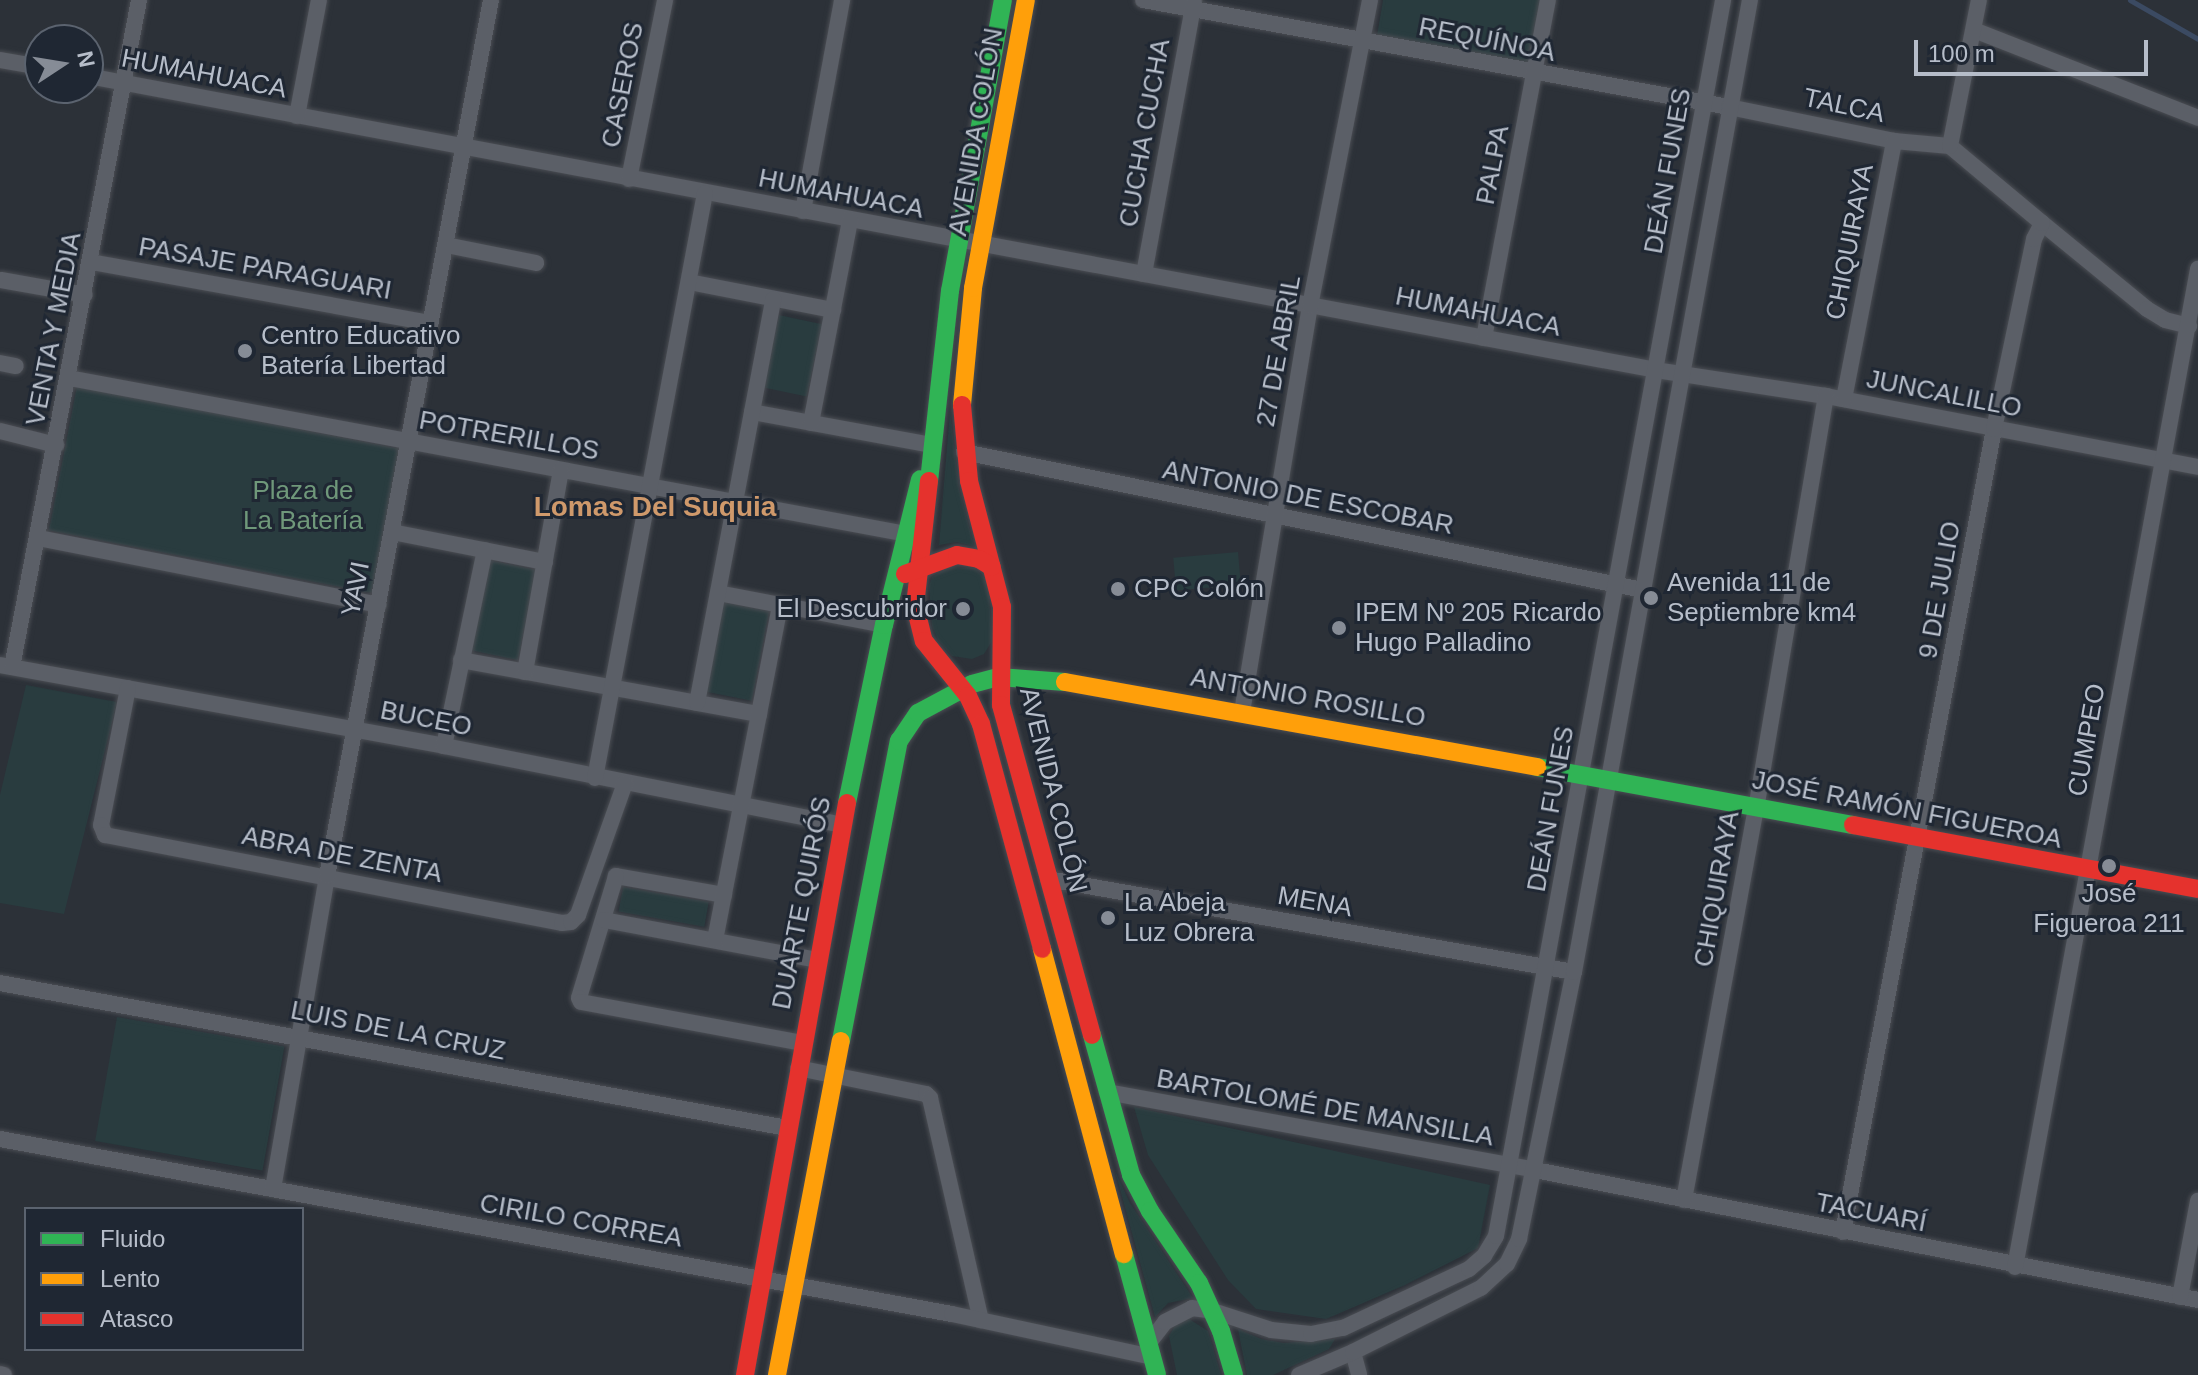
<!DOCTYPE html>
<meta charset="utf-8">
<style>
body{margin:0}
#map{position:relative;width:2198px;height:1375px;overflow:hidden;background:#2c3138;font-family:Arial,sans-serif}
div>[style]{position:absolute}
.green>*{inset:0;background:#293c3f;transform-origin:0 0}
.stream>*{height:5px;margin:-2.5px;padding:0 2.5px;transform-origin:2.5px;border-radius:2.5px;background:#3b4a62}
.roads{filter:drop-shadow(0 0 2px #4a4d53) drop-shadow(0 0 2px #4a4d53)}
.street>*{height:16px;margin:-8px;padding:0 8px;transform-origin:8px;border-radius:8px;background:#5b5f67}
.fast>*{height:18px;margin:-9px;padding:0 9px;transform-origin:9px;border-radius:9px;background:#30b455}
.slow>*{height:18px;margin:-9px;padding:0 9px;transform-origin:9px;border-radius:9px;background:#ff9f0a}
.jam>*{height:18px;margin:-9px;padding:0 9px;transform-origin:9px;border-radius:9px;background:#e5322d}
.dots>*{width:22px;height:22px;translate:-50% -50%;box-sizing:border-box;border:4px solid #1f2733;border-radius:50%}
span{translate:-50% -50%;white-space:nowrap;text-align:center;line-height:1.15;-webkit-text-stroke:6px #1f2733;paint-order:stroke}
.street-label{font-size:26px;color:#b6bdc9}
.poi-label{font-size:26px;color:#b6bdc9}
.left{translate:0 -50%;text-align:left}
.right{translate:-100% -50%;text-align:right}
.park-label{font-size:26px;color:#6f987a}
.neighbourhood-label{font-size:28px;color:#cf996b;font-weight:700}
.legend{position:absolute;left:24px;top:1207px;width:280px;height:144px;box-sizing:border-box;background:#1f2733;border:2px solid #5b636f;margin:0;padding:10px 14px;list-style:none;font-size:24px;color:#b6bdc9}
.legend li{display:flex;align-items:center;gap:16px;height:40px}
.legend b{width:40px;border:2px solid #5b636f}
.north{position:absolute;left:24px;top:24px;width:80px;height:80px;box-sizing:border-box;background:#1f2733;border:2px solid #5b636f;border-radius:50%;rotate:78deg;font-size:22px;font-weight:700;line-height:32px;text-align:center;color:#b6bdc9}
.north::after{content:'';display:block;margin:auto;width:28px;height:36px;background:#868c96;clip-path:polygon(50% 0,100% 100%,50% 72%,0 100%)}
.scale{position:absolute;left:1914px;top:40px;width:234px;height:36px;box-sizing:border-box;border:4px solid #b6bdc9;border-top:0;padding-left:10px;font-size:24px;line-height:28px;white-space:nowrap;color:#b6bdc9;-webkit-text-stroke:6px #1f2733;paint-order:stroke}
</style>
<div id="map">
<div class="green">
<i style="clip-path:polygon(1383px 0,1541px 0,1529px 64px,1377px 36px)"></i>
<i style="left:779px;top:315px;width:44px;height:74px;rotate:12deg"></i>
<i style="left:77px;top:386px;width:329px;height:147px;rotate:11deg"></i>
<i style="clip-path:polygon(950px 411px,959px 489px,974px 546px,957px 542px,939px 545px)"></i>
<i style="left:1238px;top:552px;width:33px;height:65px;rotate:85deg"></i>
<i style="left:489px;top:560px;width:49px;height:92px;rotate:12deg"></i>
<i style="clip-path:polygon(949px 567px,974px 568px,988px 581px,992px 641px,984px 654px,972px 659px,952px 656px,938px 640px,932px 626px,929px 586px,932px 577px)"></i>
<i style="left:721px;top:602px;width:49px;height:91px;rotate:11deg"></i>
<i style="clip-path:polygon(26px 685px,117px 702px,64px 914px,0 903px,0 795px)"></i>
<i style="left:623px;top:887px;width:87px;height:25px;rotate:10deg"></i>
<i style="left:117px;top:1017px;width:170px;height:126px;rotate:10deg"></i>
<i style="clip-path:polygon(1134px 1107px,1490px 1185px,1478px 1248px,1405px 1285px,1326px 1319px,1256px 1309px,1228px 1280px,1148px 1155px)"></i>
<i style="clip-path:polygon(1115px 1171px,1130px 1203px,1193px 1298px,1168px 1303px,1155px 1317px)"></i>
<i style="clip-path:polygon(1189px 1319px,1208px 1331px,1221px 1375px,1177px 1375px,1169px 1336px,1176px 1324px)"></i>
<i style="clip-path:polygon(1238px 1329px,1261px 1339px,1284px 1343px,1335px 1339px,1329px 1349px,1273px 1375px,1247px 1375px)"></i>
</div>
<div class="stream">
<i style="left:2130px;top:0;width:78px;rotate:29.8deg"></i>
</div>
<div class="roads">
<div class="street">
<i style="left:1143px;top:0;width:596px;rotate:10.35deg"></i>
<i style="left:1729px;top:107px;width:168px;rotate:11.6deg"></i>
<i style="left:1894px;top:141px;width:56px;rotate:5.1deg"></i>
<i style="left:1974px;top:30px;width:241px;rotate:21.4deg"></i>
<i style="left:0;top:60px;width:41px;rotate:9.9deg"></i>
<i style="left:88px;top:76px;width:1595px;rotate:10.62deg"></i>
<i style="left:1656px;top:370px;width:172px;rotate:8.7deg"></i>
<i style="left:1826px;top:396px;width:379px;rotate:10.8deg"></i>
<i style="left:297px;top:116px;width:118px;rotate:-79.3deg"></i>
<i style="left:629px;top:179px;width:183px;rotate:-78.6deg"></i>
<i style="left:803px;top:211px;width:215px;rotate:-79.5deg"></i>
<i style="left:2042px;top:223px;width:136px;rotate:39.3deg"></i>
<i style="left:2147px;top:309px;width:21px;rotate:31deg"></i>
<i style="left:2165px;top:320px;width:25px;rotate:14deg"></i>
<i style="left:446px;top:245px;width:92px;rotate:11.3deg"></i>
<i style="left:91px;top:262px;width:345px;rotate:10.2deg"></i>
<i style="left:1144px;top:274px;width:277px;rotate:-79.6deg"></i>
<i style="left:1px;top:280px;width:85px;rotate:10.1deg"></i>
<i style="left:689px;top:282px;width:147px;rotate:11deg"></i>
<i style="left:1484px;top:338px;width:344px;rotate:-79.3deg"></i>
<i style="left:0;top:363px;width:16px;rotate:11deg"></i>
<i style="left:69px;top:378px;width:852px;rotate:10.55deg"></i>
<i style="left:907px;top:534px;width:9px;rotate:72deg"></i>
<i style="left:1844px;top:399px;width:263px;rotate:-79deg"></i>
<i style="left:752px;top:412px;width:182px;rotate:10.4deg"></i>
<i style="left:811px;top:423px;width:207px;rotate:-79.1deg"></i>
<i style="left:0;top:431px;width:58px;rotate:14deg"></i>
<i style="left:964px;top:452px;width:693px;rotate:11.49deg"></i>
<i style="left:392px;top:532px;width:156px;rotate:11.1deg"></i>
<i style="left:38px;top:538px;width:347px;rotate:11.1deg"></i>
<i style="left:718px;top:593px;width:169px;rotate:10.9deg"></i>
<i style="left:461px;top:660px;width:303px;rotate:10.3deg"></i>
<i style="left:0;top:665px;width:451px;rotate:10.3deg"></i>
<i style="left:444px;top:746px;width:407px;rotate:11.2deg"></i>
<i style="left:12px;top:667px;width:679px;rotate:-79.22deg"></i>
<i style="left:525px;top:672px;width:205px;rotate:-79.9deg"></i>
<i style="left:128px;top:688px;width:140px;rotate:101.1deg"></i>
<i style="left:101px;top:825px;width:11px;rotate:68deg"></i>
<i style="left:105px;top:835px;width:465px;rotate:10.9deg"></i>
<i style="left:562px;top:923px;width:9px;rotate:-6deg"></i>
<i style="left:571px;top:922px;width:10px;rotate:-45deg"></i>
<i style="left:578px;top:915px;width:140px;rotate:-70.4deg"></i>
<i style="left:697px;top:703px;width:411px;rotate:-79.3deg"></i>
<i style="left:1242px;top:712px;width:412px;rotate:-80.5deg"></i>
<i style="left:1310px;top:306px;width:312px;rotate:-78.9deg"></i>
<i style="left:444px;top:746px;width:200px;rotate:-78.2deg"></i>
<i style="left:595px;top:778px;width:595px;rotate:-79.35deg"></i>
<i style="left:1048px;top:879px;width:534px;rotate:10.03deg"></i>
<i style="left:724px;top:895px;width:110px;rotate:-170deg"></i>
<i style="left:616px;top:876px;width:127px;rotate:106.9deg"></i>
<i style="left:579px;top:998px;width:4px;rotate:63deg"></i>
<i style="left:581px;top:1002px;width:226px;rotate:10.5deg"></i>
<i style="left:604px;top:920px;width:218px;rotate:10.6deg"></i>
<i style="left:715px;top:940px;width:341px;rotate:-79deg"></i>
<i style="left:0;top:983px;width:800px;rotate:10.44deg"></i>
<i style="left:798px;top:1068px;width:131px;rotate:11.5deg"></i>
<i style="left:926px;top:1094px;width:6px;rotate:45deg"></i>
<i style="left:930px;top:1098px;width:228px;rotate:77.1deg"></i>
<i style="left:1107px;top:1092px;width:435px;rotate:10.3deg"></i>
<i style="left:1535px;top:1170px;width:676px;rotate:11.09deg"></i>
<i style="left:0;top:1139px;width:968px;rotate:10.42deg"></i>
<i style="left:952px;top:1314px;width:205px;rotate:12.1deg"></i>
<i style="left:273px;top:1189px;width:318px;rotate:-80.2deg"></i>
<i style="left:327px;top:876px;width:891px;rotate:-79.4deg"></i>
<i style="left:1684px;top:1200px;width:398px;rotate:-79.6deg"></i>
<i style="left:1756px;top:809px;width:419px;rotate:-80.4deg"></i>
<i style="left:1843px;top:1232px;width:817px;rotate:-79.35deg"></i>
<i style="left:1994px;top:429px;width:194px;rotate:-78.1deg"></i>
<i style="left:2034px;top:239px;width:18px;rotate:-63deg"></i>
<i style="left:2042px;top:223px;width:120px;rotate:-140.1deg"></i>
<i style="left:1950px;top:146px;width:149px;rotate:-78.8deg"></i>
<i style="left:2015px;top:1267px;width:1015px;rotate:-79.61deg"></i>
<i style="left:2180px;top:1297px;width:98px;rotate:-79.4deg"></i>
<i style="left:1148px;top:1344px;width:28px;rotate:-52deg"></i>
<i style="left:1165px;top:1322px;width:30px;rotate:-27deg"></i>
<i style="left:1192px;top:1308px;width:21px;rotate:8deg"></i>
<i style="left:1213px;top:1311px;width:61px;rotate:18.1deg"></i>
<i style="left:1271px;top:1330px;width:40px;rotate:5.7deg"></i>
<i style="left:1311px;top:1334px;width:33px;rotate:-11deg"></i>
<i style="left:1343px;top:1328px;width:139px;rotate:-25.1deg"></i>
<i style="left:1469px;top:1269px;width:20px;rotate:-41deg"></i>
<i style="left:1484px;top:1256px;width:23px;rotate:-59deg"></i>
<i style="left:1496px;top:1236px;width:1257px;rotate:-79.59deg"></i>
<i style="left:1353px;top:1352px;width:24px;rotate:75deg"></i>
<i style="left:0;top:1374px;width:4px;rotate:14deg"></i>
<i style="left:1299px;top:1375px;width:59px;rotate:-23.1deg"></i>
<i style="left:1353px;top:1352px;width:143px;rotate:-26.6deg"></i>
<i style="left:1481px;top:1288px;width:35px;rotate:-43deg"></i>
<i style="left:1507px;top:1264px;width:28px;rotate:-64deg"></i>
<i style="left:1519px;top:1239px;width:273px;rotate:-78.4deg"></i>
<i style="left:1574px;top:972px;width:988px;rotate:-79.74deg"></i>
</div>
<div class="fast">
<i style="left:929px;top:481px;width:191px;rotate:-83.7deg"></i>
<i style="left:950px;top:291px;width:296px;rotate:-79.7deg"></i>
<i style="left:1537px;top:767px;width:321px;rotate:10.4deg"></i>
<i style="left:847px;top:803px;width:182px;rotate:-78.3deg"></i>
<i style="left:884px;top:625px;width:150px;rotate:-76.1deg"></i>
<i style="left:1092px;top:1035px;width:145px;rotate:74.4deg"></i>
<i style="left:1131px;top:1175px;width:41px;rotate:62.2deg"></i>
<i style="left:1150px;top:1211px;width:87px;rotate:55.8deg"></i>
<i style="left:1199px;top:1283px;width:53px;rotate:65.4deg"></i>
<i style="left:1221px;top:1331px;width:46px;rotate:73.5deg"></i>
<i style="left:841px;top:1041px;width:306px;rotate:-79.1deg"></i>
<i style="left:899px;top:741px;width:34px;rotate:-56deg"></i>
<i style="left:918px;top:713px;width:61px;rotate:-28.2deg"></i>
<i style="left:972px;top:684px;width:28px;rotate:-15deg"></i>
<i style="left:999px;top:677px;width:66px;rotate:4.3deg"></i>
<i style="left:1124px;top:1254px;width:125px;rotate:74.7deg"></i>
</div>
<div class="slow">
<i style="left:962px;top:405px;width:118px;rotate:-84.6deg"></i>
<i style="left:973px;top:288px;width:293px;rotate:-79.6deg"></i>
<i style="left:1065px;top:682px;width:480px;rotate:10.2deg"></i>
<i style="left:1042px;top:949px;width:316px;rotate:75deg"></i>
<i style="left:777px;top:1375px;width:340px;rotate:-79.2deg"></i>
</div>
<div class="jam">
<i style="left:962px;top:405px;width:76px;rotate:84.7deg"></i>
<i style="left:969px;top:481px;width:130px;rotate:75.3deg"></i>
<i style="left:1002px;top:607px;width:98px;rotate:90.6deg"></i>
<i style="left:1001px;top:705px;width:342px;rotate:74.6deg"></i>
<i style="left:929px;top:481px;width:126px;rotate:96.4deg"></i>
<i style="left:915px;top:606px;width:36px;rotate:76deg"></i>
<i style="left:924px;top:641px;width:70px;rotate:51.3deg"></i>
<i style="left:968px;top:696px;width:31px;rotate:65deg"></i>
<i style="left:981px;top:724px;width:233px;rotate:74.8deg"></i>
<i style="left:905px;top:574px;width:55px;rotate:-20.1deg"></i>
<i style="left:957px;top:555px;width:22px;rotate:10deg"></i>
<i style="left:979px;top:559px;width:15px;rotate:32deg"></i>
<i style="left:1853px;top:825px;width:351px;rotate:10.5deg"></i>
<i style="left:745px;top:1375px;width:581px;rotate:-79.89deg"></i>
</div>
</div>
<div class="dots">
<i style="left:245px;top:351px;background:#868c96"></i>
<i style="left:1118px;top:589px;background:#868c96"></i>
<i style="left:1651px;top:598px;background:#868c96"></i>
<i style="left:963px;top:609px;background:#868c96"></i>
<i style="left:1339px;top:628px;background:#868c96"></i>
<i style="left:2109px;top:866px;background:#868c96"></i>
<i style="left:1108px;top:918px;background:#868c96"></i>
</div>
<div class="street-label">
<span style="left:1487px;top:40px;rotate:11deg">REQUÍNOA</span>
<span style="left:204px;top:74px;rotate:11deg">HUMAHUACA</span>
<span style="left:623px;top:85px;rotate:-79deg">CASEROS</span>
<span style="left:1844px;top:106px;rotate:12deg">TALCA</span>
<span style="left:976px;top:132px;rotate:-80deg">AVENIDA COLÓN</span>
<span style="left:1145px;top:133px;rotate:-80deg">CUCHA CUCHA</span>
<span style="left:1493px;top:165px;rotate:-79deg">PALPA</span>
<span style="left:1668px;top:171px;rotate:-80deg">DEÁN FUNES</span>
<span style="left:841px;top:194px;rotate:11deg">HUMAHUACA</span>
<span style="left:1850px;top:242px;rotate:-79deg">CHIQUIRAYA</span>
<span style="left:265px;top:269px;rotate:10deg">PASAJE PARAGUARI</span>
<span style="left:1478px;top:312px;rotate:11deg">HUMAHUACA</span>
<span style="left:54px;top:329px;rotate:-79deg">VENTA Y MEDIA</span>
<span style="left:1279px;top:351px;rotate:-80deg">27 DE ABRIL</span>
<span style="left:1944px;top:394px;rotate:11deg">JUNCALILLO</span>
<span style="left:509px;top:436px;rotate:10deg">POTRERILLOS</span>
<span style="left:1308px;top:498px;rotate:11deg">ANTONIO DE ESCOBAR</span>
<span style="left:356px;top:589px;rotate:-79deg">YAVI</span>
<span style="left:1940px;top:590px;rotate:-80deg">9 DE JULIO</span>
<span style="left:1308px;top:698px;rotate:10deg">ANTONIO ROSILLO</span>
<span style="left:426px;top:719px;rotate:11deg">BUCEO</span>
<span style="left:2087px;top:740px;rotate:-80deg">CUMPEO</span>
<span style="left:1053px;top:790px;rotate:76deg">AVENIDA COLÓN</span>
<span style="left:1551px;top:809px;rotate:-80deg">DEÁN FUNES</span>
<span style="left:1907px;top:810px;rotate:11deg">JOSÉ RAMÓN FIGUEROA</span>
<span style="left:342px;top:855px;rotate:11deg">ABRA DE ZENTA</span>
<span style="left:1717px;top:889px;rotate:-80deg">CHIQUIRAYA</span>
<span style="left:1315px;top:902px;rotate:10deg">MENA</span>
<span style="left:802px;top:903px;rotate:-79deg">DUARTE QUIRÓS</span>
<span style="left:398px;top:1031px;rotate:11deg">LUIS DE LA CRUZ</span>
<span style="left:1325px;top:1108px;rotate:10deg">BARTOLOMÉ DE MANSILLA</span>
<span style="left:1871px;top:1213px;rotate:11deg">TACUARÍ</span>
<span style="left:581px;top:1221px;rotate:10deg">CIRILO CORREA</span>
</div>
<div class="poi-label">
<span class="left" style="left:261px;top:351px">Centro Educativo<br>Batería Libertad</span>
<span class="left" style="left:1667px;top:598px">Avenida 11 de<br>Septiembre km4</span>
<span class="left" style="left:1134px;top:589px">CPC Colón</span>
<span class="right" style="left:947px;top:609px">El Descubridor</span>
<span class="left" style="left:1355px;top:628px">IPEM Nº 205 Ricardo<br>Hugo Palladino</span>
<span style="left:2109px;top:909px">José<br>Figueroa 211</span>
<span class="left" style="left:1124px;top:918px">La Abeja<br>Luz Obrera</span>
</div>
<div class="park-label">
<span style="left:303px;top:506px">Plaza de<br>La Batería</span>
</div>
<div class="neighbourhood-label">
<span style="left:655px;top:507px">Lomas Del Suquia</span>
</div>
<ul class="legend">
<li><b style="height:10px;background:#30b455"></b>Fluido</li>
<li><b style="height:10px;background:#ff9f0a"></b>Lento</li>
<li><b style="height:10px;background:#e5322d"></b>Atasco</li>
</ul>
<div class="north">N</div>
<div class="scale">100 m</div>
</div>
